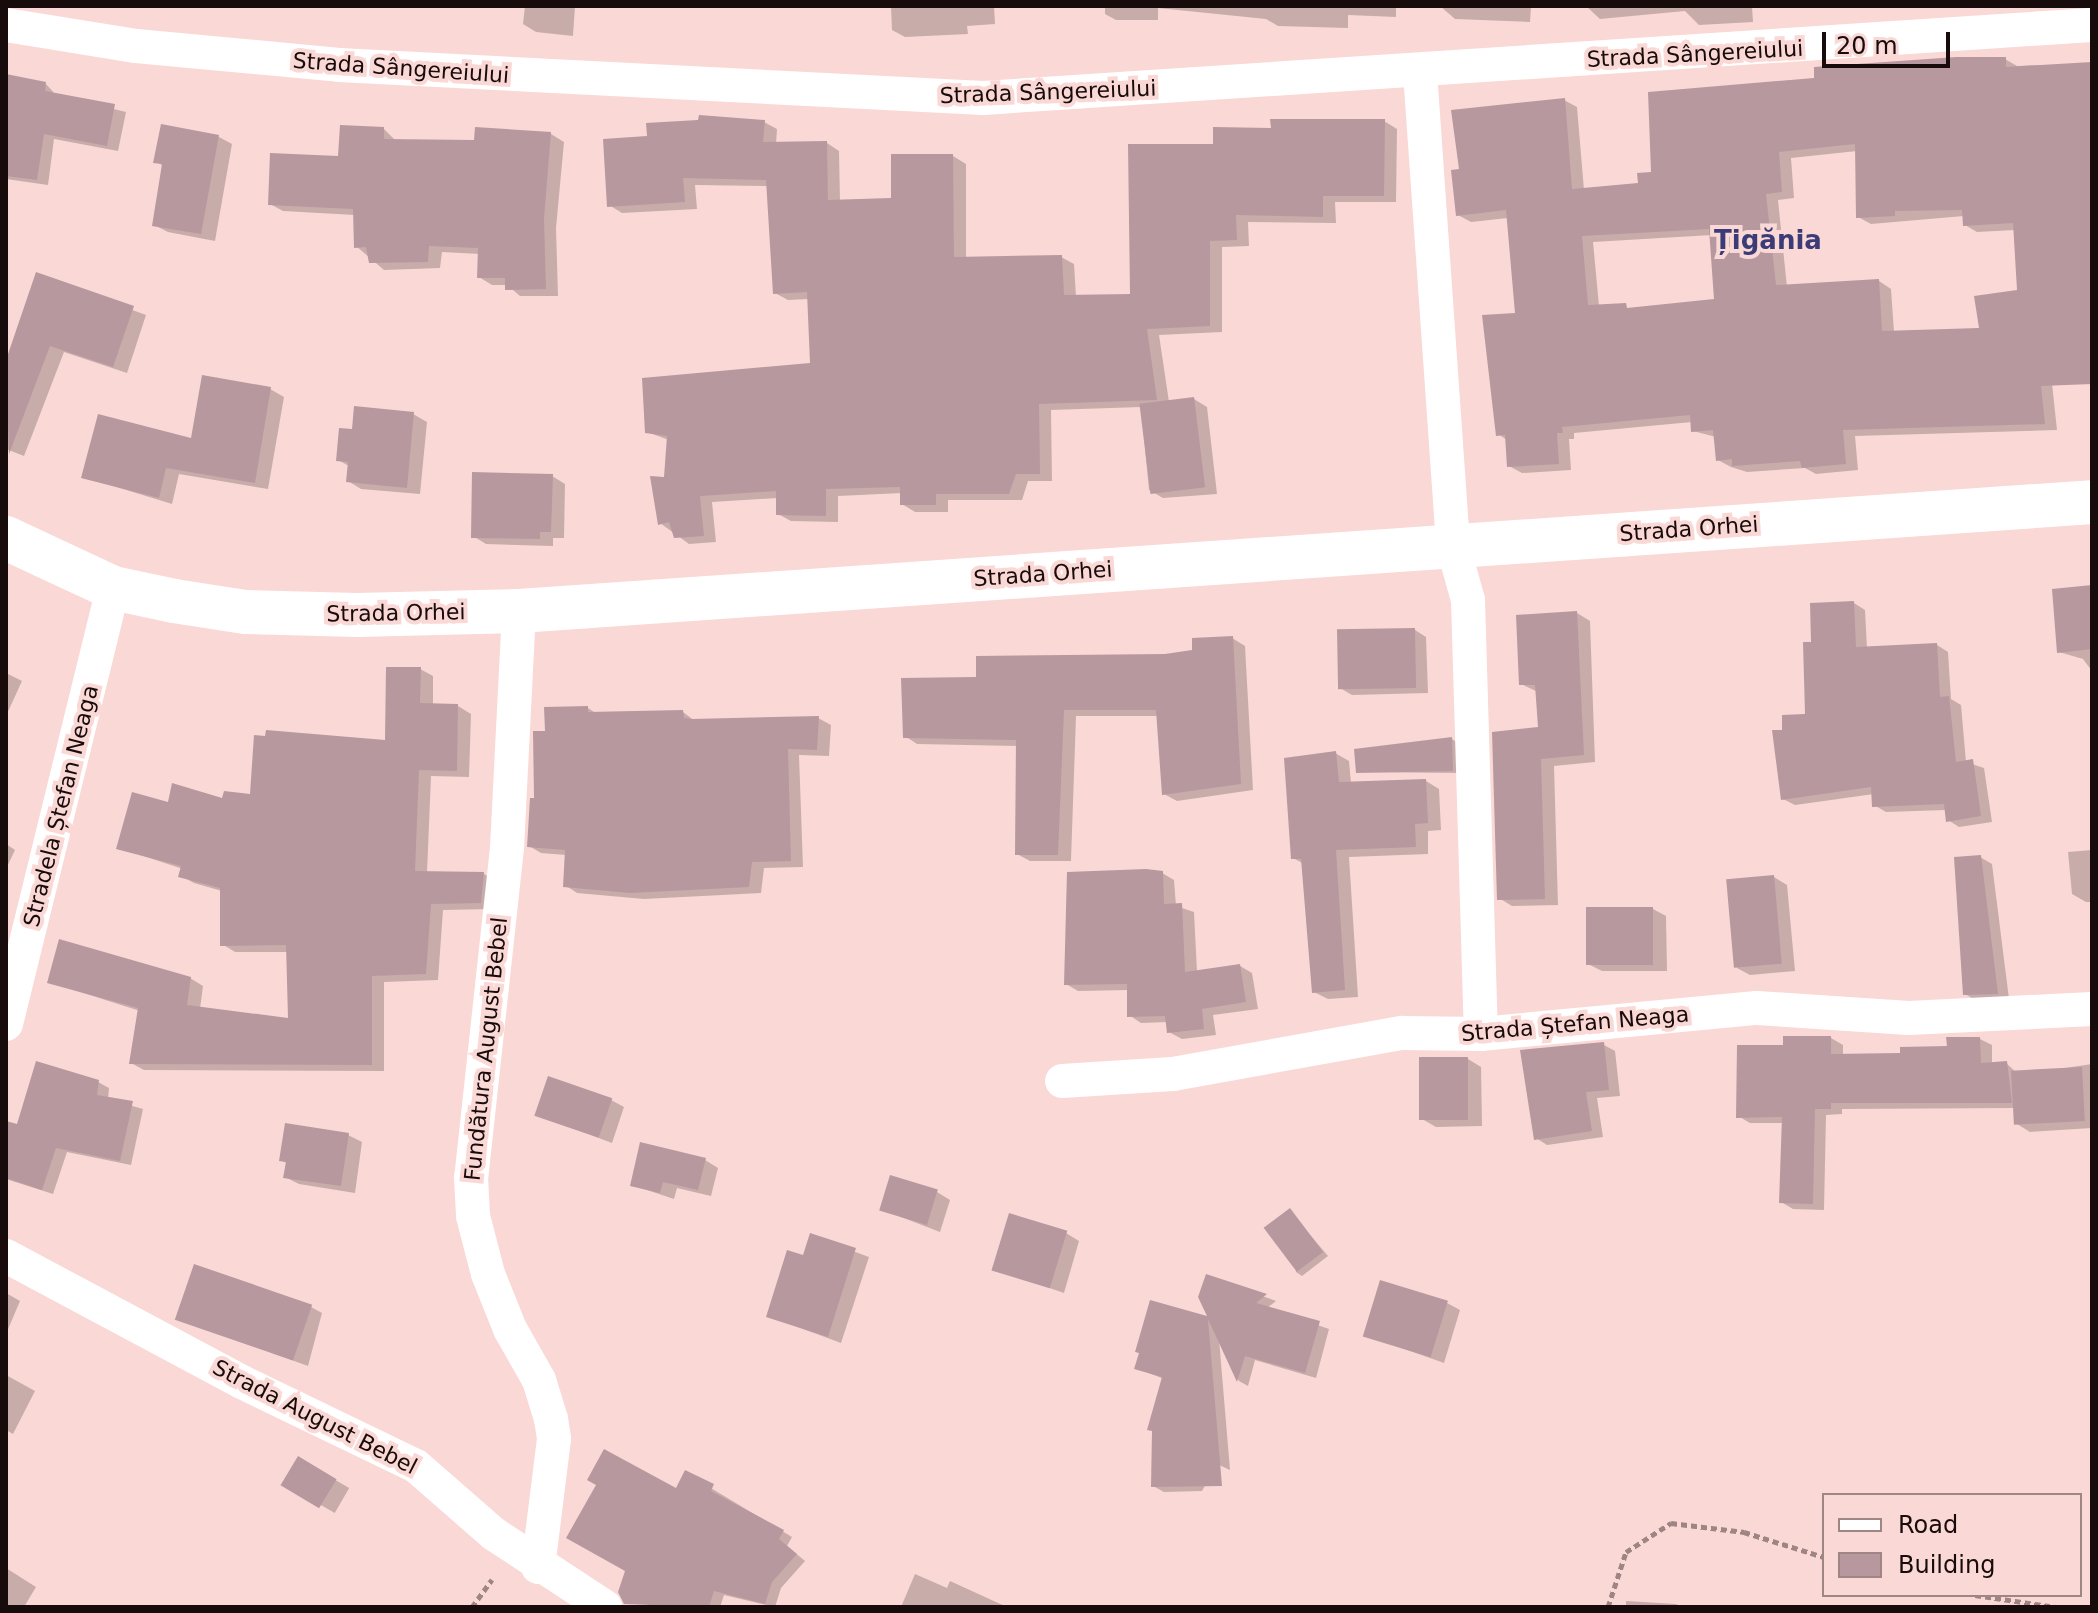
<!DOCTYPE html>
<meta charset="utf-8">
<style>
body{margin:0}
#map{position:relative;width:2098px;height:1613px;overflow:hidden;background:#fad8d5;font-family:"DejaVu Sans",sans-serif}
div>[style]{position:absolute}
.shadow>*{inset:0;background:#0003;transform-origin:0 0}
.building>*{inset:0;background:#b7989f;transform-origin:0 0}
.path>*{height:5px;margin-top:-2.5px;transform-origin:0;background:repeating-linear-gradient(90deg,#9e8583 0 6px,transparent 0 10px)}
.minor>*{height:34px;margin:-17px;padding:0 17px;transform-origin:17px;border-radius:17px;background:#fff}
.tertiary>*{height:44px;margin:-22px;padding:0 22px;transform-origin:22px;border-radius:22px;background:#fff}
span{translate:-50% -50%;white-space:nowrap;text-align:center;line-height:1.15;-webkit-text-stroke:8px #fad8d5;paint-order:stroke}
.street-label{font-size:22px;color:#170c0b}
.quarter-label{font-size:26px;color:#3b3b77;font-weight:700}
.frame{position:absolute;inset:0;border:8px solid #170c0b;pointer-events:none}
.legend{position:absolute;left:1822px;top:1493px;width:260px;height:104px;box-sizing:border-box;background:#fad8d5;border:2px solid #9f8684;margin:0;padding:10px 14px;list-style:none;font-size:24px;color:#170c0b}
.legend li{display:flex;align-items:center;gap:16px;height:40px}
.legend b{width:40px;border:2px solid #9f8684}
.scale{position:absolute;left:1822px;top:32px;width:128px;height:36px;box-sizing:border-box;border:4px solid #170c0b;border-top:0;padding-left:10px;font-size:24px;line-height:28px;white-space:nowrap;color:#170c0b;-webkit-text-stroke:6px #fad8d5;paint-order:stroke}
</style>
<div id="map">
<div class="shadow">
<i style="clip-path:polygon(525px 6px,575px 6px,573px 36px,536px 32px,523px 24px)"></i>
<i style="clip-path:polygon(891px 6px,994px 6px,995px 24px,967px 26px,968px 34px,905px 37px,892px 30px)"></i>
<i style="clip-path:polygon(1105px 6px,1396px 6px,1396px 17px,1348px 15px,1348px 28px,1278px 26px,1266px 19px,1158px 8px,1158px 20px,1116px 20px,1105px 14px)"></i>
<i style="clip-path:polygon(1440px 6px,1531px 6px,1530px 22px,1455px 19px)"></i>
<i style="clip-path:polygon(1586px 6px,1752px 6px,1753px 22px,1699px 25px,1685px 11px,1600px 19px)"></i>
<i style="clip-path:polygon(evenodd,2005px 59px,2017px 66px,2092px 64px,2092px 280px,2051px 374px,2057px 430px,1855px 436px,1858px 470px,1816px 474px,1805px 468px,1747px 472px,1731px 467px,1718px 460px,1716px 437px,1693px 431px,1692px 422px,1574px 433px,1574px 439px,1569px 439px,1571px 470px,1522px 473px,1509px 466px,1507px 440px,1498px 434px,1517px 315px,1508px 218px,1471px 222px,1458px 215px,1461px 170px,1564px 100px,1577px 107px,1584px 190px,1640px 185px,1816px 80px,2005px 59px,1857px 151px,1858px 217px,1871px 224px,1964px 216px,1965px 225px,1977px 232px,2015px 230px,2019px 292px,1981px 330px,1894px 332px,1891px 289px,1879px 281px,1787px 287px,1778px 200px,1794px 198px,1791px 158px,1857px 151px,2005px 59px,1712px 235px,1716px 301px,1634px 310px,1599px 306px,1593px 242px,1712px 235px)"></i>
<i style="clip-path:polygon(46px 84px,56px 95px,126px 112px,118px 151px,54px 139px,48px 185px,6px 179px,6px 102px)"></i>
<i style="clip-path:polygon(1384px 121px,1397px 129px,1396px 202px,1335px 202px,1336px 223px,1248px 222px,1249px 246px,1222px 247px,1222px 332px,1159px 335px,1169px 402px,1194px 399px,1207px 407px,1217px 494px,1163px 498px,1149px 490px,1141px 407px,1051px 410px,1052px 481px,1028px 481px,1022px 500px,948px 500px,948px 512px,915px 512px,902px 504px,902px 493px,838px 496px,838px 522px,791px 521px,778px 514px,778px 498px,712px 502px,716px 542px,689px 544px,660px 523px,669px 440px,647px 432px,812px 365px,809px 299px,788px 300px,775px 293px,768px 186px,695px 185px,697px 209px,622px 213px,609px 205px,650px 138px,764px 122px,777px 129px,776px 144px,827px 143px,839px 151px,840px 201px,893px 199px,953px 156px,966px 164px,966px 259px,1061px 257px,1074px 264px,1076px 297px,1132px 296px,1215px 146px,1273px 131px)"></i>
<i style="clip-path:polygon(384px 129px,396px 141px,476px 142px,551px 134px,564px 142px,556px 228px,558px 296px,520px 296px,507px 285px,492px 285px,479px 277px,480px 254px,442px 252px,440px 268px,384px 270px,356px 246px,355px 215px,283px 211px,270px 204px)"></i>
<i style="clip-path:polygon(219px 137px,232px 144px,215px 241px,168px 232px,154px 225px,164px 166px,156px 162px)"></i>
<i style="clip-path:polygon(37px 275px,146px 315px,127px 373px,64px 352px,24px 456px,6px 449px,6px 366px)"></i>
<i style="clip-path:polygon(270px 389px,284px 397px,268px 489px,179px 474px,172px 504px,84px 477px,193px 440px)"></i>
<i style="clip-path:polygon(413px 414px,427px 422px,420px 494px,361px 489px,348px 481px,349px 466px,338px 460px,354px 431px)"></i>
<i style="clip-path:polygon(552px 476px,565px 484px,564px 538px,553px 538px,553px 546px,486px 544px,473px 536px)"></i>
<i style="clip-path:polygon(2092px 587px,2092px 671px,2083px 659px,2059px 652px)"></i>
<i style="clip-path:polygon(1854px 603px,1865px 610px,1867px 649px,1937px 645px,1948px 652px,1951px 699px,1961px 705px,1966px 762px,1984px 768px,1992px 822px,1959px 827px,1948px 820px,1946px 810px,1886px 812px,1874px 805px,1874px 794px,1795px 805px,1783px 799px,1784px 732px,1808px 716px,1813px 643px)"></i>
<i style="clip-path:polygon(1577px 613px,1590px 621px,1595px 762px,1554px 766px,1558px 905px,1512px 906px,1499px 898px,1540px 728px,1538px 692px,1521px 684px)"></i>
<i style="clip-path:polygon(1415px 630px,1426px 637px,1428px 693px,1352px 695px,1340px 688px)"></i>
<i style="clip-path:polygon(1232px 638px,1245px 646px,1253px 790px,1177px 801px,1164px 794px,1158px 716px,1076px 716px,1071px 861px,1030px 861px,1017px 854px,1018px 746px,917px 744px,905px 736px,978px 679px,1194px 652px)"></i>
<i style="clip-path:polygon(420px 669px,433px 676px,433px 706px,458px 706px,471px 714px,469px 777px,431px 776px,427px 873px,484px 874px,496px 881px,493px 909px,443px 910px,438px 980px,384px 982px,384px 1071px,144px 1070px,131px 1063px,140px 1011px,49px 982px,190px 978px,203px 986px,200px 1009px,290px 1020px,288px 952px,235px 952px,222px 944px,222px 891px,194px 883px,181px 876px,183px 869px,119px 848px,169px 804px,252px 796px,387px 742px)"></i>
<i style="clip-path:polygon(6px 673px,22px 681px,6px 716px)"></i>
<i style="clip-path:polygon(588px 708px,597px 714px,683px 712px,695px 721px,818px 718px,831px 725px,829px 756px,799px 755px,803px 867px,764px 868px,761px 893px,644px 899px,577px 893px,565px 885px,566px 855px,541px 853px,529px 846px,547px 733px)"></i>
<i style="clip-path:polygon(1452px 739px,1458px 743px,1459px 773px,1358px 772px)"></i>
<i style="clip-path:polygon(1335px 753px,1349px 761px,1351px 783px,1426px 781px,1439px 789px,1441px 830px,1428px 831px,1428px 854px,1349px 857px,1358px 997px,1328px 999px,1314px 992px,1304px 864px,1293px 858px)"></i>
<i style="clip-path:polygon(6px 844px,15px 850px,6px 869px)"></i>
<i style="clip-path:polygon(2092px 850px,2092px 902px,2086px 902px,2072px 894px,2068px 852px)"></i>
<i style="clip-path:polygon(1980px 857px,1992px 864px,2009px 999px,1977px 1001px,1965px 994px)"></i>
<i style="clip-path:polygon(1162px 873px,1174px 880px,1176px 906px,1194px 912px,1197px 972px,1240px 966px,1252px 973px,1258px 1009px,1213px 1015px,1216px 1035px,1182px 1039px,1169px 1032px,1168px 1022px,1141px 1023px,1129px 1015px,1129px 990px,1078px 991px,1066px 984px)"></i>
<i style="clip-path:polygon(1774px 877px,1787px 885px,1795px 971px,1750px 975px,1737px 968px)"></i>
<i style="clip-path:polygon(1653px 909px,1666px 916px,1667px 971px,1602px 971px,1588px 964px)"></i>
<i style="clip-path:polygon(1831px 1038px,1843px 1045px,1843px 1056px,1902px 1055px,1980px 1039px,1992px 1045px,1992px 1064px,2006px 1063px,2019px 1075px,2092px 1064px,2092px 1128px,2030px 1132px,2017px 1124px,2016px 1108px,1842px 1109px,1842px 1114px,1826px 1115px,1824px 1210px,1793px 1209px,1781px 1202px,1784px 1123px,1750px 1123px,1738px 1116px,1785px 1047px)"></i>
<i style="clip-path:polygon(1604px 1045px,1615px 1051px,1620px 1096px,1597px 1098px,1603px 1137px,1547px 1145px,1536px 1138px)"></i>
<i style="clip-path:polygon(1468px 1059px,1481px 1067px,1482px 1126px,1436px 1127px,1422px 1119px)"></i>
<i style="clip-path:polygon(98px 1082px,109px 1088px,108px 1099px,143px 1109px,131px 1165px,67px 1152px,53px 1194px,6px 1179px,6px 1130px)"></i>
<i style="clip-path:polygon(611px 1100px,624px 1107px,612px 1143px,538px 1115px)"></i>
<i style="clip-path:polygon(348px 1135px,362px 1142px,355px 1193px,299px 1184px,285px 1177px,288px 1164px,281px 1160px)"></i>
<i style="clip-path:polygon(705px 1160px,718px 1168px,711px 1196px,677px 1188px,674px 1199px,632px 1185px)"></i>
<i style="clip-path:polygon(937px 1192px,950px 1200px,940px 1232px,883px 1210px)"></i>
<i style="clip-path:polygon(1290px 1211px,1328px 1256px,1302px 1276px,1296px 1272px)"></i>
<i style="clip-path:polygon(1066px 1233px,1079px 1241px,1064px 1293px,994px 1269px)"></i>
<i style="clip-path:polygon(812px 1236px,869px 1257px,841px 1343px,768px 1316px,805px 1257px)"></i>
<i style="clip-path:polygon(1207px 1276px,1276px 1301px,1267px 1308px,1329px 1329px,1316px 1378px,1255px 1360px,1248px 1386px,1239px 1381px,1219px 1339px,1230px 1470px,1217px 1464px,1202px 1491px,1164px 1492px,1153px 1486px,1164px 1379px,1136px 1368px,1151px 1302px,1210px 1319px)"></i>
<i style="clip-path:polygon(6px 1293px,20px 1301px,6px 1334px)"></i>
<i style="clip-path:polygon(1447px 1303px,1460px 1310px,1444px 1363px,1365px 1335px)"></i>
<i style="clip-path:polygon(311px 1307px,322px 1313px,308px 1366px,181px 1320px)"></i>
<i style="clip-path:polygon(6px 1375px,35px 1391px,13px 1434px,6px 1430px)"></i>
<i style="left:299px;top:1459px;width:58px;height:29px;rotate:30deg"></i>
<i style="clip-path:polygon(686px 1473px,792px 1537px,787px 1546px,805px 1561px,781px 1588px,775px 1607px,724px 1595px,720px 1607px,657px 1607px,633px 1601px)"></i>
<i style="clip-path:polygon(6px 1568px,36px 1587px,24px 1607px,6px 1607px)"></i>
<i style="clip-path:polygon(915px 1574px,947px 1588px,950px 1581px,1007px 1607px,901px 1607px)"></i>
<i style="clip-path:polygon(1626px 1601px,1676px 1604px,1682px 1607px,1626px 1607px)"></i>
</div>
<div class="building">
<i style="clip-path:polygon(evenodd,1956px 57px,2006px 57px,2006px 67px,2092px 62px,2092px 384px,2041px 386px,2045px 424px,1843px 430px,1846px 464px,1802px 468px,1800px 461px,1732px 466px,1732px 459px,1716px 461px,1713px 430px,1691px 432px,1690px 415px,1562px 427px,1563px 433px,1557px 433px,1559px 464px,1507px 467px,1505px 435px,1496px 436px,1482px 315px,1515px 313px,1506px 210px,1456px 216px,1451px 170px,1459px 169px,1451px 110px,1565px 98px,1572px 189px,1638px 183px,1637px 173px,1651px 172px,1648px 92px,1814px 78px,1814px 67px,1956px 57px,1855px 144px,1856px 218px,1895px 216px,1895px 211px,1962px 210px,1963px 226px,2013px 223px,2017px 290px,1974px 296px,1979px 328px,1882px 331px,1879px 279px,1776px 285px,1766px 194px,1782px 192px,1779px 152px,1855px 144px,1956px 57px,1709px 229px,1714px 299px,1627px 308px,1626px 303px,1588px 305px,1582px 236px,1709px 229px)"></i>
<i style="clip-path:polygon(6px 74px,46px 82px,45px 91px,115px 104px,107px 146px,44px 134px,37px 180px,6px 176px)"></i>
<i style="clip-path:polygon(699px 115px,765px 120px,763px 142px,827px 141px,828px 200px,891px 198px,891px 154px,953px 154px,954px 257px,1062px 255px,1064px 295px,1130px 294px,1128px 144px,1213px 144px,1213px 127px,1271px 128px,1270px 119px,1385px 119px,1384px 196px,1323px 196px,1323px 217px,1236px 215px,1237px 240px,1210px 241px,1210px 326px,1147px 329px,1157px 400px,1039px 404px,1040px 474px,1016px 474px,1009px 494px,936px 494px,936px 505px,900px 505px,900px 487px,826px 489px,826px 516px,776px 515px,776px 491px,700px 496px,704px 536px,674px 538px,669px 522px,658px 525px,650px 476px,664px 477px,667px 436px,645px 433px,642px 378px,810px 363px,807px 292px,773px 294px,766px 180px,683px 178px,685px 202px,607px 207px,603px 139px,647px 136px,646px 123px,698px 120px)"></i>
<i style="clip-path:polygon(161px 124px,219px 135px,201px 234px,152px 226px,162px 164px,153px 163px)"></i>
<i style="clip-path:polygon(340px 125px,384px 127px,384px 139px,474px 140px,475px 127px,551px 132px,544px 219px,546px 289px,505px 290px,505px 278px,477px 278px,478px 248px,429px 246px,428px 262px,369px 263px,366px 247px,354px 248px,353px 209px,268px 205px,270px 153px,338px 156px)"></i>
<i style="clip-path:polygon(36px 272px,134px 306px,113px 367px,50px 346px,9px 454px,6px 360px)"></i>
<i style="clip-path:polygon(202px 375px,271px 387px,255px 483px,166px 468px,159px 498px,81px 478px,98px 414px,191px 438px)"></i>
<i style="left:1194px;top:397px;width:91px;height:55px;rotate:83deg"></i>
<i style="clip-path:polygon(354px 406px,414px 412px,407px 488px,346px 482px,348px 462px,336px 461px,339px 428px,352px 429px)"></i>
<i style="clip-path:polygon(472px 472px,553px 474px,551px 532px,540px 532px,540px 539px,471px 538px)"></i>
<i style="clip-path:polygon(2092px 585px,2092px 649px,2057px 653px,2052px 589px)"></i>
<i style="clip-path:polygon(1854px 601px,1856px 647px,1937px 643px,1940px 697px,1949px 696px,1956px 762px,1973px 759px,1981px 816px,1946px 822px,1944px 804px,1872px 807px,1871px 787px,1781px 800px,1772px 730px,1782px 730px,1782px 715px,1805px 714px,1803px 642px,1811px 642px,1810px 603px)"></i>
<i style="clip-path:polygon(1577px 611px,1584px 755px,1541px 759px,1545px 899px,1497px 900px,1492px 732px,1538px 727px,1535px 685px,1519px 685px,1516px 615px)"></i>
<i style="left:1415px;top:628px;width:60px;height:78px;rotate:89deg"></i>
<i style="clip-path:polygon(1233px 636px,1241px 784px,1162px 795px,1156px 710px,1064px 710px,1058px 855px,1015px 855px,1016px 740px,903px 738px,901px 678px,976px 677px,976px 656px,1165px 654px,1192px 650px,1192px 638px)"></i>
<i style="clip-path:polygon(386px 667px,421px 667px,420px 703px,458px 704px,457px 771px,419px 770px,415px 871px,484px 872px,481px 903px,431px 904px,426px 974px,372px 976px,372px 1065px,129px 1064px,138px 1008px,47px 983px,59px 939px,191px 977px,187px 1005px,288px 1018px,286px 945px,220px 946px,220px 888px,178px 877px,181px 866px,116px 849px,132px 792px,168px 802px,172px 783px,222px 798px,224px 791px,250px 794px,254px 735px,265px 736px,266px 730px,385px 740px)"></i>
<i style="clip-path:polygon(588px 706px,588px 712px,683px 710px,684px 718px,692px 719px,819px 716px,817px 750px,788px 749px,791px 861px,752px 862px,749px 887px,630px 893px,563px 887px,565px 850px,527px 847px,530px 798px,534px 798px,533px 731px,545px 731px,544px 707px)"></i>
<i style="clip-path:polygon(1452px 737px,1453px 771px,1356px 773px,1354px 749px)"></i>
<i style="clip-path:polygon(1336px 751px,1339px 782px,1426px 779px,1428px 823px,1415px 824px,1416px 847px,1336px 850px,1345px 990px,1312px 993px,1301px 859px,1291px 859px,1284px 758px)"></i>
<i style="clip-path:polygon(1981px 855px,1998px 994px,1963px 995px,1954px 857px)"></i>
<i style="clip-path:polygon(1146px 869px,1163px 871px,1164px 904px,1182px 903px,1185px 972px,1240px 964px,1246px 1002px,1202px 1009px,1204px 1029px,1167px 1033px,1165px 1016px,1127px 1017px,1127px 984px,1064px 985px,1067px 872px)"></i>
<i style="left:1774px;top:875px;width:89px;height:48px;rotate:85deg"></i>
<i style="left:1586px;top:907px;width:67px;height:58px"></i>
<i style="clip-path:polygon(1783px 1036px,1831px 1036px,1831px 1054px,1900px 1053px,1900px 1047px,1947px 1046px,1946px 1037px,1980px 1037px,1981px 1063px,2007px 1061px,2012px 1103px,1831px 1103px,1831px 1109px,1815px 1109px,1813px 1204px,1779px 1203px,1782px 1117px,1736px 1118px,1737px 1045px,1783px 1045px)"></i>
<i style="clip-path:polygon(1604px 1042px,1609px 1090px,1586px 1092px,1592px 1131px,1534px 1140px,1520px 1050px)"></i>
<i style="left:1419px;top:1057px;width:49px;height:63px"></i>
<i style="clip-path:polygon(36px 1061px,99px 1080px,97px 1095px,133px 1101px,120px 1161px,56px 1148px,42px 1190px,6px 1178px,6px 1121px,17px 1124px)"></i>
<i style="left:2082px;top:1067px;width:54px;height:71px;rotate:87deg"></i>
<i style="left:548px;top:1076px;width:68px;height:42px;rotate:19deg"></i>
<i style="clip-path:polygon(285px 1123px,349px 1133px,341px 1186px,283px 1178px,286px 1162px,279px 1161px)"></i>
<i style="clip-path:polygon(640px 1142px,706px 1158px,698px 1190px,663px 1182px,660px 1193px,630px 1186px)"></i>
<i style="left:890px;top:1175px;width:50px;height:37px;rotate:17deg"></i>
<i style="left:1290px;top:1208px;width:55px;height:33px;rotate:53deg"></i>
<i style="left:1009px;top:1213px;width:61px;height:60px;rotate:17deg"></i>
<i style="clip-path:polygon(810px 1233px,856px 1248px,828px 1337px,766px 1317px,787px 1250px,803px 1255px)"></i>
<i style="left:194px;top:1264px;width:125px;height:59px;rotate:19deg"></i>
<i style="clip-path:polygon(1206px 1274px,1267px 1294px,1256px 1303px,1320px 1321px,1305px 1373px,1245px 1356px,1237px 1382px,1208px 1319px,1222px 1486px,1151px 1487px,1152px 1431px,1147px 1430px,1162px 1377px,1134px 1369px,1139px 1353px,1135px 1352px,1150px 1300px,1207px 1316px,1198px 1297px)"></i>
<i style="left:1380px;top:1280px;width:71px;height:59px;rotate:17deg"></i>
<i style="clip-path:polygon(604px 1449px,676px 1488px,685px 1470px,714px 1484px,711px 1491px,784px 1530px,779px 1539px,797px 1554px,772px 1582px,765px 1604px,714px 1591px,709px 1607px,624px 1604px,618px 1592px,625px 1571px,566px 1538px,596px 1485px,587px 1480px)"></i>
<i style="left:298px;top:1456px;width:45px;height:34px;rotate:31deg"></i>
</div>
<div class="path">
<i style="left:1975px;top:1595px;width:82px;rotate:8.4deg"></i>
<i style="left:472px;top:1607px;width:34px;rotate:-54deg"></i>
<i style="left:1608px;top:1607px;width:58px;rotate:-71.9deg"></i>
<i style="left:1626px;top:1552px;width:54px;rotate:-32.8deg"></i>
<i style="left:1671px;top:1523px;width:74px;rotate:7deg"></i>
<i style="left:1744px;top:1532px;width:84px;rotate:17.4deg"></i>
</div>
<div class="minor">
<i style="left:6px;top:25px;width:132px;rotate:9.2deg"></i>
<i style="left:136px;top:46px;width:204px;rotate:5.3deg"></i>
<i style="left:339px;top:65px;width:645px;rotate:2.93deg"></i>
<i style="left:983px;top:98px;width:1111px;rotate:-3.77deg"></i>
<i style="left:1420px;top:72px;width:475px;rotate:86deg"></i>
<i style="left:1453px;top:546px;width:56px;rotate:74.5deg"></i>
<i style="left:1468px;top:600px;width:434px;rotate:88.3deg"></i>
<i style="left:519px;top:611px;width:237px;rotate:92.9deg"></i>
<i style="left:507px;top:848px;width:331px;rotate:96.2deg"></i>
<i style="left:471px;top:1177px;width:39px;rotate:87deg"></i>
<i style="left:473px;top:1216px;width:60px;rotate:75.5deg"></i>
<i style="left:488px;top:1274px;width:59px;rotate:68.2deg"></i>
<i style="left:510px;top:1329px;width:59px;rotate:60.4deg"></i>
<i style="left:539px;top:1380px;width:41px;rotate:72.9deg"></i>
<i style="left:551px;top:1419px;width:20px;rotate:81deg"></i>
<i style="left:554px;top:1439px;width:129px;rotate:97.1deg"></i>
<i style="left:6px;top:1024px;width:449px;rotate:-76.2deg"></i>
<i style="left:1062px;top:1081px;width:111px;rotate:-3.6deg"></i>
<i style="left:1173px;top:1074px;width:233px;rotate:-10.2deg"></i>
<i style="left:1402px;top:1033px;width:79px;rotate:0.7deg"></i>
<i style="left:1481px;top:1034px;width:277px;rotate:-5.4deg"></i>
<i style="left:1757px;top:1008px;width:152px;rotate:3.8deg"></i>
<i style="left:1909px;top:1018px;width:183px;rotate:-2.8deg"></i>
<i style="left:6px;top:1256px;width:268px;rotate:28.1deg"></i>
<i style="left:242px;top:1382px;width:193px;rotate:25.8deg"></i>
<i style="left:416px;top:1466px;width:103px;rotate:41.1deg"></i>
<i style="left:494px;top:1534px;width:133px;rotate:33.3deg"></i>
</div>
<div class="tertiary">
<i style="left:6px;top:538px;width:118px;rotate:25deg"></i>
<i style="left:113px;top:588px;width:62px;rotate:12deg"></i>
<i style="left:174px;top:601px;width:72px;rotate:8.8deg"></i>
<i style="left:245px;top:612px;width:112px;rotate:1.5deg"></i>
<i style="left:357px;top:615px;width:162px;rotate:-1.4deg"></i>
<i style="left:519px;top:611px;width:1577px;rotate:-3.96deg"></i>
</div>
<div class="street-label">
<span style="left:1695px;top:54px;rotate:-3deg">Strada Sângereiului</span>
<span style="left:401px;top:68px;rotate:4deg">Strada Sângereiului</span>
<span style="left:1048px;top:92px;rotate:-2deg">Strada Sângereiului</span>
<span style="left:1689px;top:529px;rotate:-4deg">Strada Orhei</span>
<span style="left:1043px;top:574px;rotate:-4deg">Strada Orhei</span>
<span style="left:396px;top:613px;rotate:-1deg">Strada Orhei</span>
<span style="left:61px;top:806px;rotate:-76deg">Stradela Ștefan Neaga</span>
<span style="left:1575px;top:1024px;rotate:-5deg">Strada Ștefan Neaga</span>
<span style="left:486px;top:1049px;rotate:-84deg">Fundătura August Bebel</span>
<span style="left:315px;top:1417px;rotate:27deg">Strada August Bebel</span>
</div>
<div class="quarter-label">
<span style="left:1768px;top:241px">Țigănia</span>
</div>
<div class="frame"></div>
<ul class="legend">
<li><b style="height:10px;background:#fff"></b>Road</li>
<li><b style="height:22px;background:#b7989f"></b>Building</li>
</ul>
<div class="scale">20 m</div>
</div>
